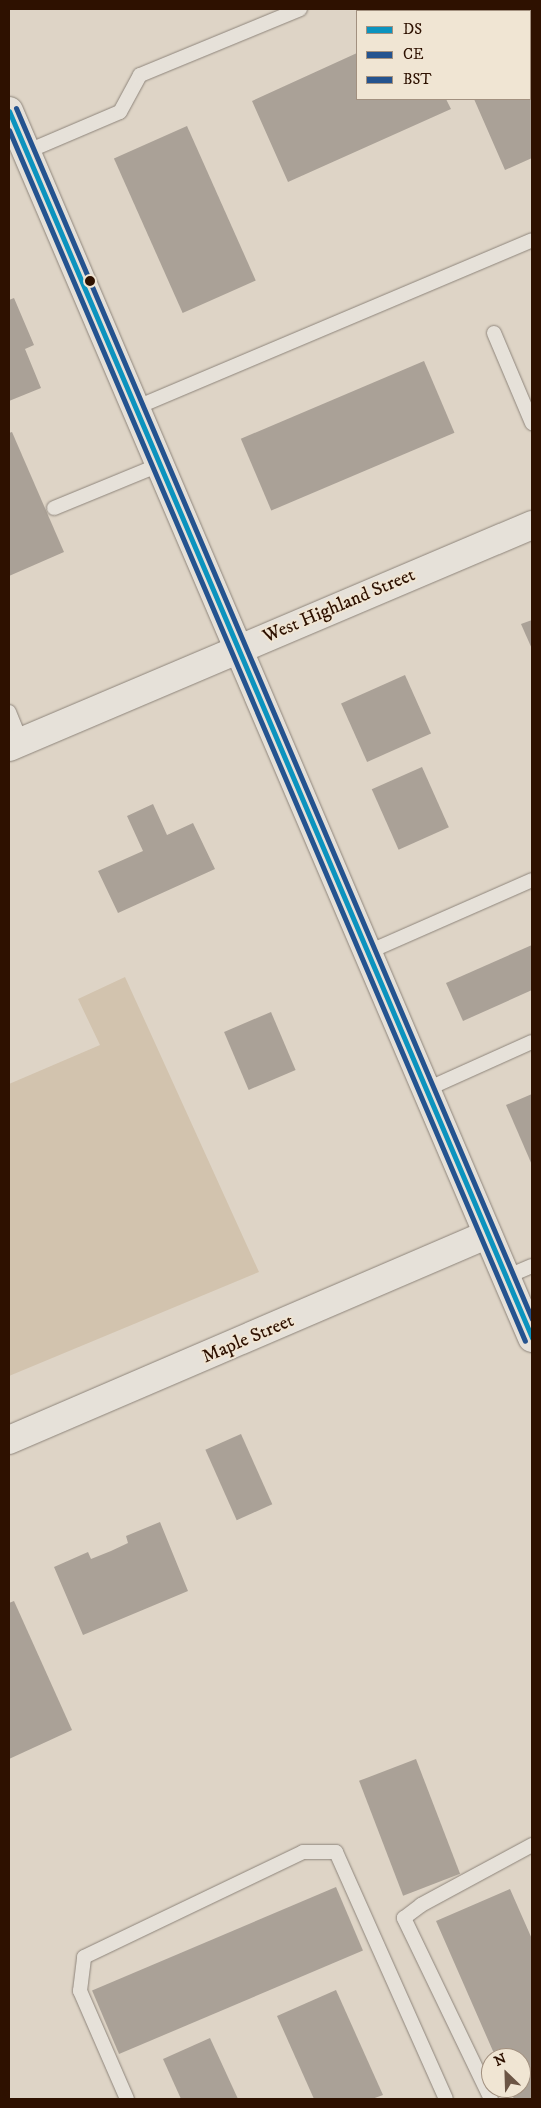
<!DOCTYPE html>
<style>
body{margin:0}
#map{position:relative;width:541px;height:2108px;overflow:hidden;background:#ded4c6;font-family:"IM FELL DW Pica",serif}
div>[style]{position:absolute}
.green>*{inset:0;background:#d2c3ae}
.building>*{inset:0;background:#aaa197;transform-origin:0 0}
.roads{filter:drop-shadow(0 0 1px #8e857b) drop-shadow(0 0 1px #8e857b)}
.service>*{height:14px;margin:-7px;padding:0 7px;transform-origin:7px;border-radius:7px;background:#e6e1d9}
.minor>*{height:28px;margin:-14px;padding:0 14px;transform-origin:14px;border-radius:14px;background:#e6e1d9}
.tertiary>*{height:28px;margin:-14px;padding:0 14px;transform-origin:14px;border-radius:14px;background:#e6e1d9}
.bus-1>*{height:5px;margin:-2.5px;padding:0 2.5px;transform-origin:2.5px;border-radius:2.5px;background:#0c93be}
.bus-2>*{height:5px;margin:-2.5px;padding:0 2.5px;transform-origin:2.5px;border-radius:2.5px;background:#24538f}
.bus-3>*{height:5px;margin:-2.5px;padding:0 2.5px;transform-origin:2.5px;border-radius:2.5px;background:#24538f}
.dots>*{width:14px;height:14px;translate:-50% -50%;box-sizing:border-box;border:2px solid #f0e5d3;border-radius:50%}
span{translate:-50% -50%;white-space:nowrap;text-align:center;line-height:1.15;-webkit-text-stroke:4px #f0e5d3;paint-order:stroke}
.street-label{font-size:19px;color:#2e1100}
.frame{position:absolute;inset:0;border:10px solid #2e1100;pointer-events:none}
.legend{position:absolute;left:356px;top:10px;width:175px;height:90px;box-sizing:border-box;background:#f0e5d3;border:1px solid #a2907f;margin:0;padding:6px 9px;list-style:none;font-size:15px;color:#2e1100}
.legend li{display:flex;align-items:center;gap:10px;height:25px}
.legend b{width:25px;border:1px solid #a2907f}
.north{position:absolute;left:481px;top:2048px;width:50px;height:50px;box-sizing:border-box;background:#f0e5d3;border:1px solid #a2907f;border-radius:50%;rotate:336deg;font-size:14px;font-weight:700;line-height:20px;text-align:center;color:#2e1100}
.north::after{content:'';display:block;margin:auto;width:18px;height:22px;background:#6c5545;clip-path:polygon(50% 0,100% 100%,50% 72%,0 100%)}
</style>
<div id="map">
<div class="green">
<i style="clip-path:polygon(125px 977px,259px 1272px,9px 1376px,9px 1084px,100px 1045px,78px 999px)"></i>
</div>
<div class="building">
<i style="clip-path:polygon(530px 22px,532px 158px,505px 170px,474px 99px,530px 99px)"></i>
<i style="clip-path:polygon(357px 53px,357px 99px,446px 99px,451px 109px,288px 182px,252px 101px)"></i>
<i style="left:187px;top:126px;width:169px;height:80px;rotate:66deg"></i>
<i style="clip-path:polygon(14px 298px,34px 345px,25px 349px,41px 388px,9px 401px,9px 300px)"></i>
<i style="left:424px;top:361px;width:78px;height:199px;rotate:67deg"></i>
<i style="clip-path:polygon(12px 432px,64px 552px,9px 576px,9px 433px)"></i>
<i style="clip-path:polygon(532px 620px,532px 649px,521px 624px)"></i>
<i style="left:405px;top:675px;width:64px;height:70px;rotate:66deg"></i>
<i style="left:422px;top:767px;width:66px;height:55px;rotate:66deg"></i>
<i style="clip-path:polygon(153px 804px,167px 835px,193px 823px,215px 869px,118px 913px,98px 871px,143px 851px,127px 816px)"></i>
<i style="clip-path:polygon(532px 945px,532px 990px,463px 1021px,446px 983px)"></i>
<i style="left:271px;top:1012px;width:63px;height:51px;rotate:67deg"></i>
<i style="clip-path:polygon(532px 1094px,532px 1165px,506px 1105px)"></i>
<i style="left:241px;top:1434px;width:77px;height:39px;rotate:66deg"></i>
<i style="clip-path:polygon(160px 1522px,188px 1591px,83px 1635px,54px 1567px,88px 1552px,91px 1559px,111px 1551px,128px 1543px,126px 1536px)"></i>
<i style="clip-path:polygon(14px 1601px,72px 1730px,9px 1759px,9px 1603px)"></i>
<i style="left:416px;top:1759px;width:123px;height:61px;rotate:69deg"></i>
<i style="left:336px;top:1887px;width:69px;height:265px;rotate:67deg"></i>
<i style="clip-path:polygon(510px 1889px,532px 1939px,532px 2099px,514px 2099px,509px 2088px,521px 2088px,521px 2058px,496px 2058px,436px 1921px)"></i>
<i style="clip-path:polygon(336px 1990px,383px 2095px,372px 2099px,314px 2099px,277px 2016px)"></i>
<i style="clip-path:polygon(210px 2038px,238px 2099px,181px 2099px,163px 2059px)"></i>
</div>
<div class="roads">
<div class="service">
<i style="left:26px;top:152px;width:102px;rotate:-23.1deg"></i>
<i style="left:120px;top:112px;width:42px;rotate:-61.6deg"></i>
<i style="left:140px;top:75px;width:173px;rotate:-22.4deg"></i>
<i style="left:494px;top:333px;width:98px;rotate:67.1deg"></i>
<i style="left:135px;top:408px;width:431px;rotate:-22.9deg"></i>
<i style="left:54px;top:508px;width:113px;rotate:-22.3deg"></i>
<i style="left:9px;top:712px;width:32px;rotate:68deg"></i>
<i style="left:366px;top:953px;width:181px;rotate:-23.7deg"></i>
<i style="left:425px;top:1090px;width:117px;rotate:-24.2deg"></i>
<i style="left:506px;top:1277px;width:28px;rotate:-23deg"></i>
<i style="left:127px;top:2099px;width:118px;rotate:-113.5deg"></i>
<i style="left:80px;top:1991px;width:34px;rotate:-83deg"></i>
<i style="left:84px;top:1957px;width:243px;rotate:-25.6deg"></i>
<i style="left:303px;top:1852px;width:33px"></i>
<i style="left:336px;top:1852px;width:270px;rotate:66deg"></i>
<i style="left:491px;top:2099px;width:201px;rotate:-115.7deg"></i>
<i style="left:404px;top:1918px;width:21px;rotate:-37deg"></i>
<i style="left:421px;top:1905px;width:126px;rotate:-28.4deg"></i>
</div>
<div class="minor">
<i style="left:9px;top:747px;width:568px;rotate:-23deg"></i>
<i style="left:9px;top:1440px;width:519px;rotate:-23.26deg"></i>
</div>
<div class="tertiary">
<i style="left:9px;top:111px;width:1334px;rotate:66.91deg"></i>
</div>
</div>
<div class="bus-1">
<i style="left:9px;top:111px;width:1334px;rotate:66.91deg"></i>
</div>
<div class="bus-2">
<i style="left:9px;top:130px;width:1316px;rotate:66.92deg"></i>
</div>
<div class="bus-3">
<i style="left:16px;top:108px;width:1316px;rotate:66.92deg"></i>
</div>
<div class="dots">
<i style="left:90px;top:281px;background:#2e1100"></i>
</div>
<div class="street-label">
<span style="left:339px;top:606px;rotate:-23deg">West Highland Street</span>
<span style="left:248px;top:1339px;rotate:-23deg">Maple Street</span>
</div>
<div class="frame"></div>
<ul class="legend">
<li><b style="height:6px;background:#0c93be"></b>DS</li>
<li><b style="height:6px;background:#24538f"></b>CE</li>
<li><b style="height:6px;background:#24538f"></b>BST</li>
</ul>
<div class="north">N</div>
</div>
